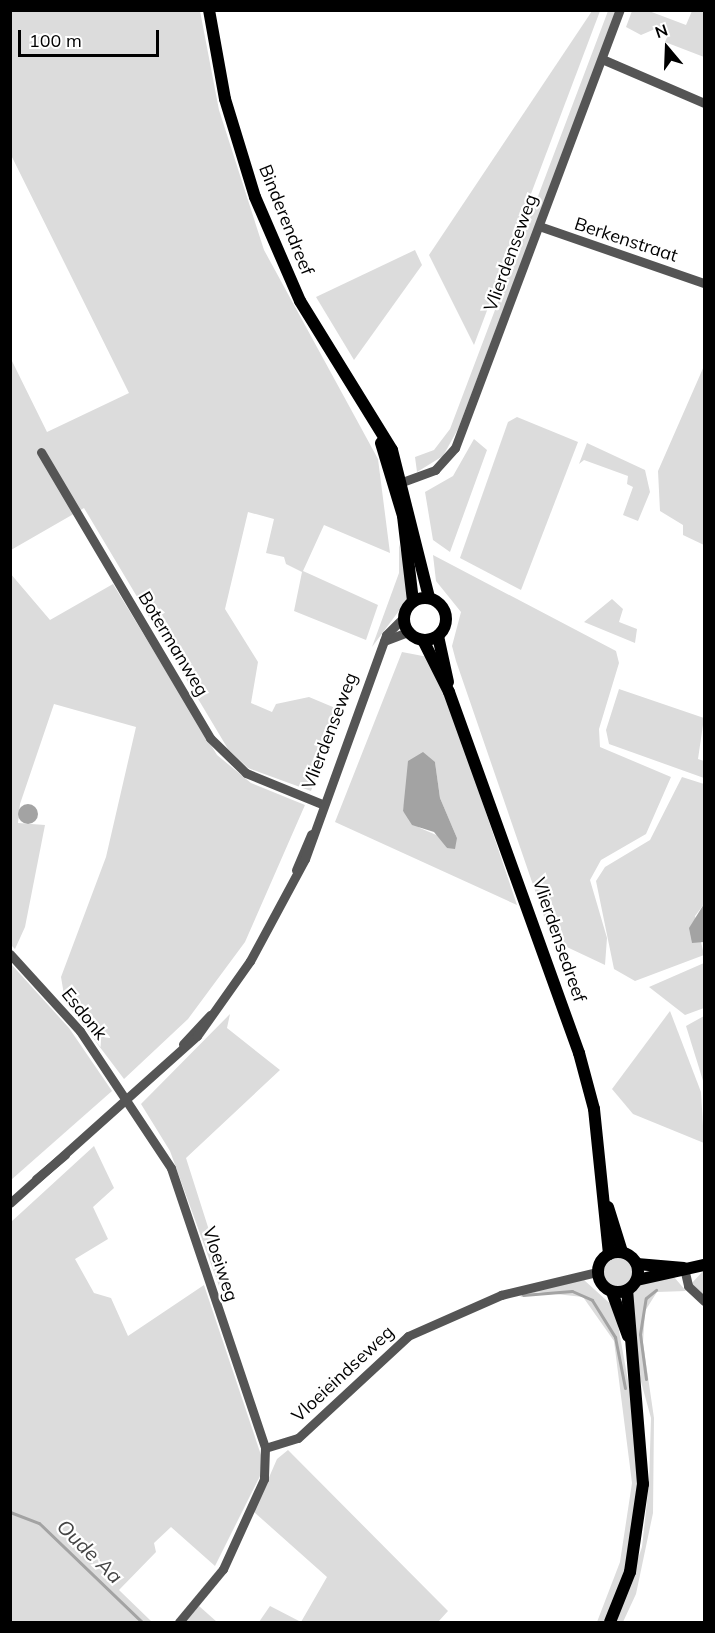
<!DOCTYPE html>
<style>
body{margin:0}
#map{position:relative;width:715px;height:1633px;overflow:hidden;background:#fff;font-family:Mulish,sans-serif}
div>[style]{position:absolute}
.green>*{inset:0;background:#dcdcdc}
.round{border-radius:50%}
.water>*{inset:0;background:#a3a3a3}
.stream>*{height:3px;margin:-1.5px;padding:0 1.5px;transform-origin:1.5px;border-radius:1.5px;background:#a3a3a3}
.minor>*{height:9px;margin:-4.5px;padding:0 4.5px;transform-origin:4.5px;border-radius:4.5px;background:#555}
.major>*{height:12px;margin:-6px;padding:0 6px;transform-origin:6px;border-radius:6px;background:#000}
.major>.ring{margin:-6px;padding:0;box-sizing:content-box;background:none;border:12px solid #000;border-radius:50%}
span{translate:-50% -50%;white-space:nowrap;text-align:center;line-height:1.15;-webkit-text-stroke:4.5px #fff;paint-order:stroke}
.street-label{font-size:18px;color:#000}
.water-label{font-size:20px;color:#444;font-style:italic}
.frame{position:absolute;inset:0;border:12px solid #000;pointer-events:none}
.north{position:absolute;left:637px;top:18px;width:60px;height:60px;-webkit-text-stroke:4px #fff;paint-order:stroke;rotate:341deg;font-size:16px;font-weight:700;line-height:24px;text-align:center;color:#000}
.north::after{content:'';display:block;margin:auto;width:21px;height:27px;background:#000;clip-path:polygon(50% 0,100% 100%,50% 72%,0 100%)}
.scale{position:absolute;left:18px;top:30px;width:141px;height:27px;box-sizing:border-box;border:3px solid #000;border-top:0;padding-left:8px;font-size:18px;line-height:21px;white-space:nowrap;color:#000;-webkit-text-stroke:4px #fff;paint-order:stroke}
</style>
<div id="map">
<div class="green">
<i style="clip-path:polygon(10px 11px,200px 11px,219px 110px,264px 250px,378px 459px,390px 553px,324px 525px,303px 571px,378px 605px,366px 640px,294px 611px,302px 572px,286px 564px,284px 557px,266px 553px,274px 519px,248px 512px,225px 609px,258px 662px,251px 703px,272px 712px,276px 704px,309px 697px,340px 710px,311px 791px,248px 768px,228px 749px,84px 508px,11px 550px,11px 359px,47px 432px,129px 393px,11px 155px)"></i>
<i style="clip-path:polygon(592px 11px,600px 11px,474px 345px,429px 255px)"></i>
<i style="clip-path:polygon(608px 11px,617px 11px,458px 429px,443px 456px,417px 472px,415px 457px,434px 450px,450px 429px)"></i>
<i style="clip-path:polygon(632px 11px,649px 11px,686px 25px,692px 11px,704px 11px,704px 57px,665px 42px,668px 35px,655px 29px,641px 35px,626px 27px)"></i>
<i style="clip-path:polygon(415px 250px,422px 265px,354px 360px,316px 297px)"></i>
<i style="clip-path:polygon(704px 366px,704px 545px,683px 535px,683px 525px,660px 511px,658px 471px)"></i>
<i style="clip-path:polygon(517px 417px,578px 442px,521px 590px,460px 558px,508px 422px)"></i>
<i style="clip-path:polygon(474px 439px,487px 450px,450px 552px,433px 540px,425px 492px,453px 476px)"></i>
<i style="clip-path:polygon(587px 443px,645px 470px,650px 492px,638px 521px,623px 515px,633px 487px,627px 484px,628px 476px,584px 460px,579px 464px)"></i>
<i style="clip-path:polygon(399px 544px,408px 575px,407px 600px,372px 647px,399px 573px)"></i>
<i style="clip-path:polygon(433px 555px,616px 651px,619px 663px,599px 729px,600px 747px,671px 777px,646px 834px,601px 860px,590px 880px,607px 938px,605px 965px,552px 940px,456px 661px,452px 646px,461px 612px,436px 581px)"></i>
<i style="clip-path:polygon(10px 573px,50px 620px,113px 584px,217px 755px,251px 783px,305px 805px,245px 942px,188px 1019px,124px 1079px,65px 1001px,61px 977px,106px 857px,136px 727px,54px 704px,20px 804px,18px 823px,45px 825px,25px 927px,15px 949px,10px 944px)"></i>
<i style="clip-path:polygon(612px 599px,623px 609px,619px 622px,637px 629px,635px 643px,584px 622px)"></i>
<i style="clip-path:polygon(evenodd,402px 652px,428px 657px,445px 691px,517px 905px,335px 822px,402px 652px,435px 762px,440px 798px,457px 838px,447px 848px,441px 837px,420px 828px,403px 811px,407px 790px,435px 762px)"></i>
<i style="clip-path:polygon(619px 689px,704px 718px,698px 759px,704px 761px,704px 778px,609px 744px,606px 730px)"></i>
<i style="clip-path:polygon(682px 777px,704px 784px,704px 904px,695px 916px,704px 955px,635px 981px,614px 969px,596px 881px,605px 867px,650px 840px)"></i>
<i style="clip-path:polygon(704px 963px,704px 1008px,685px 1015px,649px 987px)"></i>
<i style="clip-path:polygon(11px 964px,69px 1028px,112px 1091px,11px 1180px)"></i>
<i style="clip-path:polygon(670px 1011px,701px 1092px,704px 1143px,633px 1114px,612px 1089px)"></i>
<i style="clip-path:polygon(230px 1014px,227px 1028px,280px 1070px,186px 1158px,222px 1271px,219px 1286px,170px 1151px,141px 1104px)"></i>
<i style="clip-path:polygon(704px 1016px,704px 1084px,686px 1026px)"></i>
<i style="clip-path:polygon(94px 1146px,114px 1188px,93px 1207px,108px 1239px,75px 1259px,94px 1293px,111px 1298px,128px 1336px,204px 1285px,262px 1458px,260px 1476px,215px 1566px,171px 1527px,154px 1543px,156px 1552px,119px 1590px,152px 1622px,11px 1622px,11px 1222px)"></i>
<i class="round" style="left:604px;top:1258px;width:28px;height:28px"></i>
<i style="clip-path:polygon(704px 1270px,704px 1295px,691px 1284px)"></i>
<i style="clip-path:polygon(674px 1277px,686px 1291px,657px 1292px,645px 1311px,643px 1343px,654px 1418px,653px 1513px,636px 1594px,623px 1622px,616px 1622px,642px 1547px,649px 1483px,651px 1418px,640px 1378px,631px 1296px,642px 1282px)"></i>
<i style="clip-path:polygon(584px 1280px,615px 1308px,635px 1420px,638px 1503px,623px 1579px,605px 1622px,597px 1622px,620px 1562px,632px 1483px,614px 1341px,583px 1297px,538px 1292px,521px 1297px,519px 1292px)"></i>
<i style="clip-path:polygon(288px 1450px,448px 1611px,438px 1622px,259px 1622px,270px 1606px,301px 1622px,327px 1577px,254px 1512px,277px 1459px)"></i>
<i style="clip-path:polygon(199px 1606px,217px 1622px,184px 1622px)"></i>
</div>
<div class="water">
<i style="clip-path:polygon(423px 752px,435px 762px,440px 798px,457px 838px,455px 849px,447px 848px,434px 832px,412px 825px,403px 811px,408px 761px)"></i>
<i class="round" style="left:18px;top:804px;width:20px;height:20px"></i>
<i style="clip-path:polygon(704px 904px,704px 942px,692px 943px,689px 928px)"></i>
</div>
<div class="stream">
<i style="left:523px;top:1295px;width:49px;rotate:-4.7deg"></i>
<i style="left:572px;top:1291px;width:22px;rotate:24deg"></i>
<i style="left:592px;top:1300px;width:44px;rotate:58.1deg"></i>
<i style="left:615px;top:1337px;width:52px;rotate:78.9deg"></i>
<i style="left:646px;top:1379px;width:45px;rotate:-97.6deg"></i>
<i style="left:640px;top:1334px;width:36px;rotate:-81deg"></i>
<i style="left:646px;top:1298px;width:13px;rotate:-39deg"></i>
<i style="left:10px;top:1512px;width:31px;rotate:21deg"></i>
<i style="left:39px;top:1523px;width:143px;rotate:43.9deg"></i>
</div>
<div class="minor">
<i style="left:602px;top:59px;width:111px;rotate:23.3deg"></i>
<i style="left:539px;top:226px;width:175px;rotate:19.1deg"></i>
<i style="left:41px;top:452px;width:332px;rotate:59.4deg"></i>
<i style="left:210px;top:738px;width:50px;rotate:44.2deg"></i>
<i style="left:246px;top:773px;width:82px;rotate:22.2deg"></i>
<i style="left:394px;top:485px;width:44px;rotate:-20.1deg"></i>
<i style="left:435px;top:470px;width:30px;rotate:-48deg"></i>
<i style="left:455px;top:448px;width:468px;rotate:-69.4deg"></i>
<i style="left:384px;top:641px;width:26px;rotate:-21deg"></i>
<i style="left:296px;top:870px;width:39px;rotate:-67deg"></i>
<i style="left:10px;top:954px;width:104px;rotate:47.7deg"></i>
<i style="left:80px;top:1031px;width:164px;rotate:56.4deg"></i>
<i style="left:171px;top:1168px;width:295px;rotate:71.4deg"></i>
<i style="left:265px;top:1448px;width:31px;rotate:92deg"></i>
<i style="left:264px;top:1479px;width:99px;rotate:114.5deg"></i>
<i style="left:223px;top:1569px;width:69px;rotate:129.7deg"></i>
<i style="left:183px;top:1044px;width:40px;rotate:-47deg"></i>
<i style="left:36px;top:1179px;width:38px;rotate:-40deg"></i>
<i style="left:10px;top:1203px;width:251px;rotate:-41.8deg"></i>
<i style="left:197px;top:1036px;width:92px;rotate:-54.8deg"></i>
<i style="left:250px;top:961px;width:116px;rotate:-61.7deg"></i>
<i style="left:305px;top:859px;width:238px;rotate:-70.1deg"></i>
<i style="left:386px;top:635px;width:25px;rotate:-45deg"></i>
<i style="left:684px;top:1268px;width:18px;rotate:77deg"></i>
<i style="left:688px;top:1286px;width:22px;rotate:43deg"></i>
<i style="left:265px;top:1448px;width:34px;rotate:-17deg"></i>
<i style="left:298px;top:1438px;width:150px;rotate:-42.8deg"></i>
<i style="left:408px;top:1336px;width:102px;rotate:-23.8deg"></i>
<i style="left:501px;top:1295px;width:99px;rotate:-13.5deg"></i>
</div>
<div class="major">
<i style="left:209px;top:10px;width:90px;rotate:79.8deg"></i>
<i style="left:225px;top:99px;width:102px;rotate:73deg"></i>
<i style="left:255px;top:197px;width:113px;rotate:66.6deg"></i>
<i style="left:300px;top:301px;width:175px;rotate:58.3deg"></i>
<i style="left:392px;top:450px;width:152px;rotate:75.9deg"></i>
<i style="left:381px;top:443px;width:76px;rotate:73.2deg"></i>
<i style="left:403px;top:516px;width:86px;rotate:83.3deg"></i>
<i class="ring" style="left:404px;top:598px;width:30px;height:30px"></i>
<i style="left:438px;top:636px;width:47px;rotate:77.7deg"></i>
<i style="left:423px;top:640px;width:58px;rotate:63.4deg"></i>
<i style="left:449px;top:692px;width:384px;rotate:70.2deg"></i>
<i style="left:579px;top:1053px;width:58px;rotate:75deg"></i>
<i style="left:594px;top:1109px;width:146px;rotate:84.1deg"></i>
<i style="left:608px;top:1207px;width:47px;rotate:72.7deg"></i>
<i class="ring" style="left:598px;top:1252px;width:28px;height:28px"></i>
<i style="left:637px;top:1264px;width:47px;rotate:4.9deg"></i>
<i style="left:637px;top:1280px;width:69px;rotate:-12.6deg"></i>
<i style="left:612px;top:1292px;width:47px;rotate:70deg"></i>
<i style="left:610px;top:1622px;width:54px;rotate:-68.2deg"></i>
<i style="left:630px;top:1572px;width:89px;rotate:-81.6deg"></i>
<i style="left:643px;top:1484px;width:194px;rotate:-94.7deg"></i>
</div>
<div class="street-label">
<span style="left:286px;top:220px;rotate:68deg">Binderendreef</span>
<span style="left:626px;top:240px;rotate:18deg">Berkenstraat</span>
<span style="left:511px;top:253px;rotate:-70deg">Vlierdenseweg</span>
<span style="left:173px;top:644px;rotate:59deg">Botermanweg</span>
<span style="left:330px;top:731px;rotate:-69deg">Vlierdenseweg</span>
<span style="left:559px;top:940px;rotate:71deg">Vlierdensedreef</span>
<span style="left:84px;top:1014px;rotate:51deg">Esdonk</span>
<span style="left:220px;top:1264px;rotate:72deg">Vloeiweg</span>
<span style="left:343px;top:1374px;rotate:-43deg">Vloeieindseweg</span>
</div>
<div class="water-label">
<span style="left:90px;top:1551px;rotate:44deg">Oude Aa</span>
</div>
<div class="frame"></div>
<div class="north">N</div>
<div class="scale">100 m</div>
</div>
